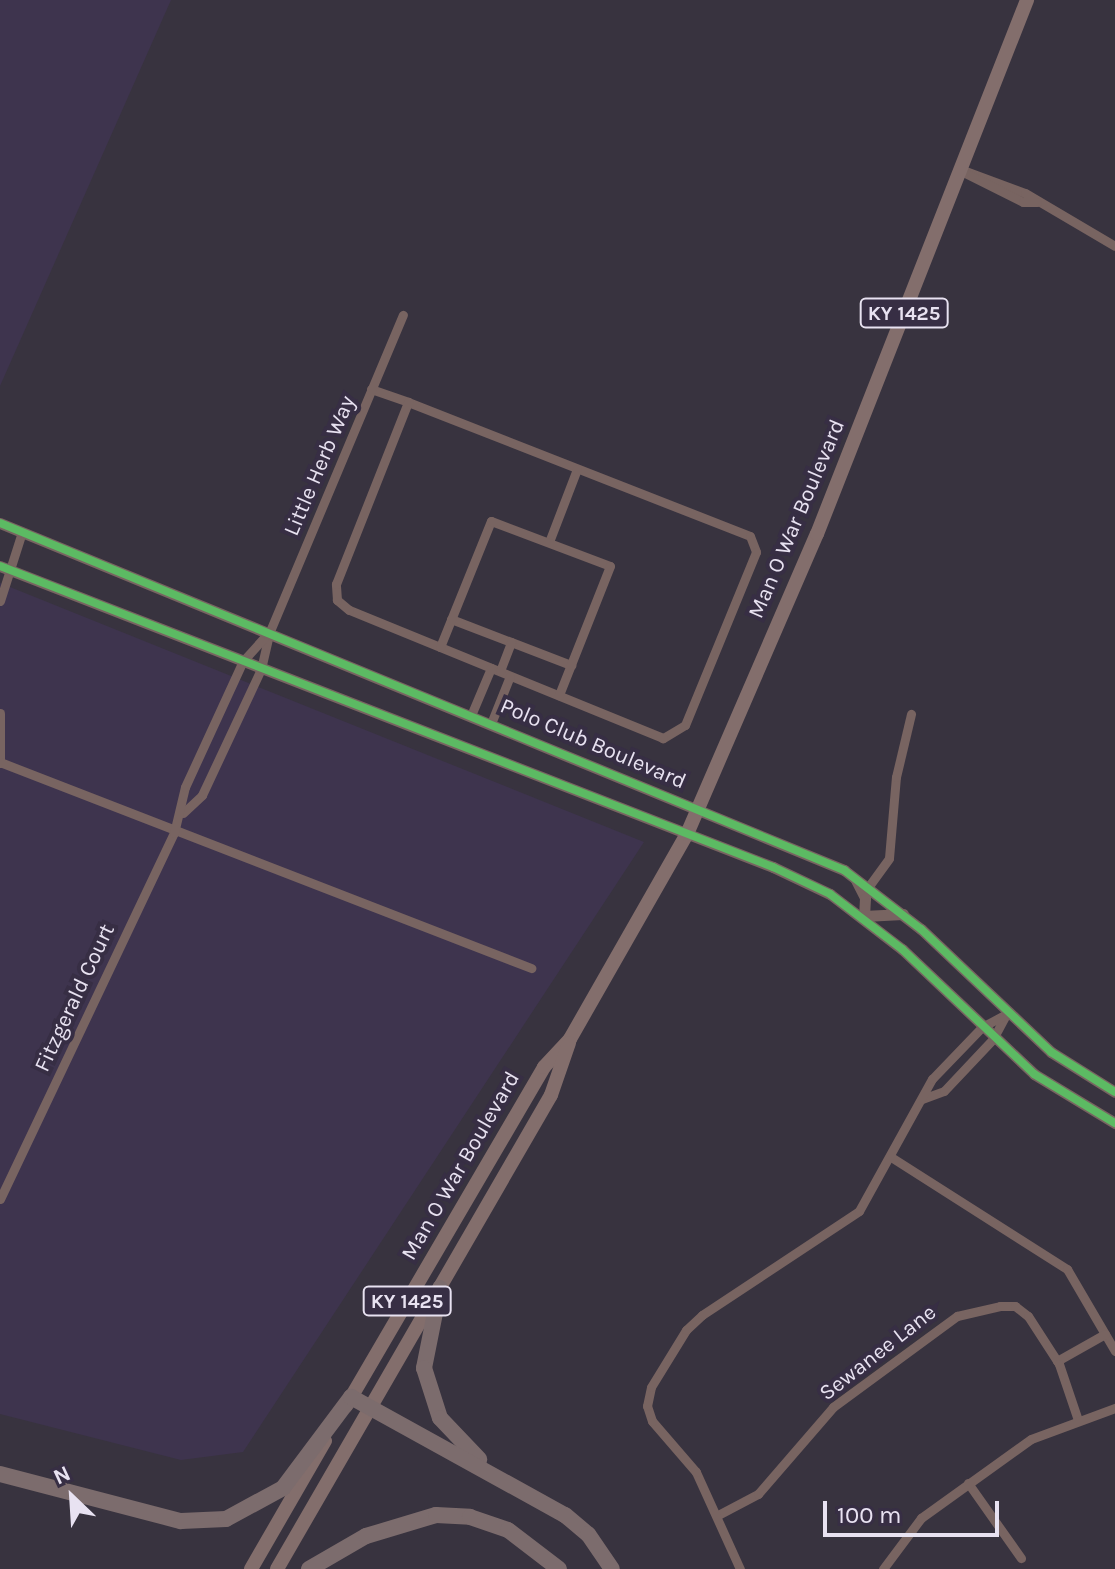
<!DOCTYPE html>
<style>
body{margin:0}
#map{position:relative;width:1115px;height:1569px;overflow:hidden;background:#38333f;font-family:Karla,sans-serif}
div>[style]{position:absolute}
.built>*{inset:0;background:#3e344e}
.minor>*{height:9px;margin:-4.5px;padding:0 4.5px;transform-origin:4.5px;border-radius:4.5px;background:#786461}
.tertiary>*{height:11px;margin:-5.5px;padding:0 5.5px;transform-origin:5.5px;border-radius:5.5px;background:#786461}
.primary>*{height:14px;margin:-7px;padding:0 7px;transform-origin:7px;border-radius:7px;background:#836e6c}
.motorway>*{height:16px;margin:-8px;padding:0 8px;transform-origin:8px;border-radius:8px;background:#7c6c6d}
.cycleway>*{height:8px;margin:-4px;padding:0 4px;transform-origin:4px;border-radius:4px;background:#5cba63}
span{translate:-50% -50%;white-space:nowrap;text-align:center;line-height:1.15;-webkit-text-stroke:8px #372e44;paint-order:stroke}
.shield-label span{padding:2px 6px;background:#372e44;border:2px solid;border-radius:6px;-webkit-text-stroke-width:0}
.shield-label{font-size:20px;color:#e8e2f1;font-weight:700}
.street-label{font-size:22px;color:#e8e2f1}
.north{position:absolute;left:32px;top:1457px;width:80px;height:80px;-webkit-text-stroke:6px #372e44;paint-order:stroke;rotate:335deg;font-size:22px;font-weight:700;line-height:32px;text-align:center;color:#e8e2f1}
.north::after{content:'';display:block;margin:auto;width:28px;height:36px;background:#e8e2f1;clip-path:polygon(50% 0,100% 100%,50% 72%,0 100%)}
.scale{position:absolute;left:823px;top:1501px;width:176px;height:36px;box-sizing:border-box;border:4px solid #e8e2f1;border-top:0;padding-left:10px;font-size:24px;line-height:28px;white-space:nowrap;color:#e8e2f1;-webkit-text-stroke:6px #372e44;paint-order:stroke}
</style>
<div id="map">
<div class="built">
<i style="clip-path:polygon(0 0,171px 0,0 386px)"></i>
<i style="clip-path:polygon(0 583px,644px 842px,243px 1452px,181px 1460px,0 1414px)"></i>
</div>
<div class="minor">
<i style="left:960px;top:169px;width:69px;rotate:20.3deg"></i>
<i style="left:1025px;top:193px;width:104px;rotate:30.5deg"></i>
<i style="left:963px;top:172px;width:67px;rotate:26.6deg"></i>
<i style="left:1023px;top:202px;width:14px"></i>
<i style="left:371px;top:389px;width:39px;rotate:19deg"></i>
<i style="left:408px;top:402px;width:367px;rotate:21.4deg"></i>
<i style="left:750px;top:536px;width:17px;rotate:69deg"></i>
<i style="left:756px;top:552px;width:187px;rotate:112.3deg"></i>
<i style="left:685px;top:725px;width:26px;rotate:149deg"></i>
<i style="left:663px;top:738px;width:339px;rotate:-157.8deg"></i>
<i style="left:349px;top:610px;width:16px;rotate:-140deg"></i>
<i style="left:337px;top:600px;width:16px;rotate:-94deg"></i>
<i style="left:336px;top:584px;width:196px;rotate:-68.4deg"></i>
<i style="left:549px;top:542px;width:78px;rotate:-69deg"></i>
<i style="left:0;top:601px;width:72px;rotate:-72.3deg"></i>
<i style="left:451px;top:619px;width:129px;rotate:21deg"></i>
<i style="left:440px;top:647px;width:136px;rotate:-68deg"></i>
<i style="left:491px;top:521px;width:127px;rotate:20.7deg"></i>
<i style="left:610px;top:566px;width:139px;rotate:111.6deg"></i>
<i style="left:500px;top:671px;width:31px;rotate:-69deg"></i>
<i style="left:0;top:713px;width:50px;rotate:90deg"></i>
<i style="left:472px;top:713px;width:49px;rotate:-67.1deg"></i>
<i style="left:492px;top:721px;width:48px;rotate:-68.2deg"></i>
<i style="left:0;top:762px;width:570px;rotate:21.2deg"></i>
<i style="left:183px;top:813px;width:26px;rotate:-43deg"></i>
<i style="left:202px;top:795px;width:139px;rotate:-64.9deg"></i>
<i style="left:261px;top:669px;width:39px;rotate:-77deg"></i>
<i style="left:270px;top:631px;width:343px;rotate:-67.2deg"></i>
<i style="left:869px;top:886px;width:34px;rotate:-54deg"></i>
<i style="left:889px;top:858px;width:81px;rotate:-85.1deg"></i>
<i style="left:896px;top:777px;width:65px;rotate:-76.6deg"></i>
<i style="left:922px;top:1099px;width:23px;rotate:-20deg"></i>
<i style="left:944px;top:1091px;width:71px;rotate:-46.7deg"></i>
<i style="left:993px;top:1039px;width:26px;rotate:-62deg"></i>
<i style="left:891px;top:1157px;width:209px;rotate:32.5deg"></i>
<i style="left:1067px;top:1269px;width:95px;rotate:59.7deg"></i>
<i style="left:0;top:1199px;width:405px;rotate:-64.6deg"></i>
<i style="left:174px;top:833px;width:47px;rotate:-76.6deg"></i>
<i style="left:185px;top:787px;width:139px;rotate:-65.3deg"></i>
<i style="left:243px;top:661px;width:40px;rotate:-48deg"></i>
<i style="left:1057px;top:1361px;width:55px;rotate:-29.4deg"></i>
<i style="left:968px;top:1483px;width:92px;rotate:54.8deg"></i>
<i style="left:718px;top:1515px;width:45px;rotate:-27.7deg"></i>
<i style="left:758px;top:1494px;width:115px;rotate:-49.2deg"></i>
<i style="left:833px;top:1407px;width:154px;rotate:-36.3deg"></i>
<i style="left:957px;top:1316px;width:44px;rotate:-13.1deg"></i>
<i style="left:1000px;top:1306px;width:15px"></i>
<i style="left:1015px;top:1306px;width:16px;rotate:38deg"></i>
<i style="left:1028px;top:1316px;width:57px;rotate:57.1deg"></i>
<i style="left:1059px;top:1364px;width:59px;rotate:71.3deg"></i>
<i style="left:740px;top:1569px;width:107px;rotate:-114.4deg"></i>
<i style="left:696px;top:1472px;width:67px;rotate:-130.8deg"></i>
<i style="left:652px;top:1421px;width:16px;rotate:-108deg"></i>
<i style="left:647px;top:1406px;width:19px;rotate:-78deg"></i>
<i style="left:651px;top:1387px;width:67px;rotate:-58.4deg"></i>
<i style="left:686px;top:1330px;width:22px;rotate:-43deg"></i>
<i style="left:702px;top:1315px;width:188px;rotate:-33.5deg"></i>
<i style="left:859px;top:1211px;width:151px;rotate:-61.1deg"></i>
<i style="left:932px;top:1079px;width:72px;rotate:-46.1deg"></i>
<i style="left:982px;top:1027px;width:27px;rotate:-28deg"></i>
<i style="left:883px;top:1569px;width:64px;rotate:-53.3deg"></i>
<i style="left:921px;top:1518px;width:135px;rotate:-35.7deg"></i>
<i style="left:1031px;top:1439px;width:90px;rotate:-20.3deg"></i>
</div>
<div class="tertiary">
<i style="left:0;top:523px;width:913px;rotate:22.35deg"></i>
<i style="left:844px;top:870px;width:97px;rotate:37.5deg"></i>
<i style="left:921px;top:929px;width:179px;rotate:43.4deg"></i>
<i style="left:1051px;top:1052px;width:75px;rotate:32deg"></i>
<i style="left:0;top:566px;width:830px;rotate:21.28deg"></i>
<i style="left:773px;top:867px;width:63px;rotate:25.3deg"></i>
<i style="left:830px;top:894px;width:91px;rotate:37.4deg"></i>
<i style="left:902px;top:949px;width:182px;rotate:43.4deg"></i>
<i style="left:1034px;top:1074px;width:95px;rotate:31.2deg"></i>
<i style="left:856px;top:880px;width:20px;rotate:63deg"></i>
<i style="left:865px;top:898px;width:18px;rotate:93deg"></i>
<i style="left:864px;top:916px;width:39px;rotate:-3deg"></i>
</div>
<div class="primary">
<i style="left:346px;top:1406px;width:393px;rotate:-59.7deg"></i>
<i style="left:544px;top:1067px;width:38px;rotate:-47deg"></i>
<i style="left:570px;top:1039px;width:236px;rotate:-60.3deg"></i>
<i style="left:687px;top:834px;width:327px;rotate:-66.6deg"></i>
<i style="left:817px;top:534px;width:574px;rotate:-68.53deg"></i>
<i style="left:251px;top:1569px;width:148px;rotate:-60deg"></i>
<i style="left:277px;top:1569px;width:547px;rotate:-59.97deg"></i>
<i style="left:551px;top:1095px;width:55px;rotate:-70.9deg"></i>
</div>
<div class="motorway">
<i style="left:440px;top:1288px;width:82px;rotate:101.3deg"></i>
<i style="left:424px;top:1368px;width:52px;rotate:72.3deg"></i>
<i style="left:440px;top:1418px;width:57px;rotate:46.4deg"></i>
<i style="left:0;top:1474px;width:187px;rotate:14.6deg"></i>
<i style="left:181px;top:1521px;width:45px;rotate:-2.5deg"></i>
<i style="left:226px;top:1519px;width:65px;rotate:-28.5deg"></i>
<i style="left:283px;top:1488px;width:114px;rotate:-53.2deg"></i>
<i style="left:351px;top:1397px;width:244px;rotate:28.9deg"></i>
<i style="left:565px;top:1515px;width:30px;rotate:40deg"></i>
<i style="left:588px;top:1534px;width:42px;rotate:55.6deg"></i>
<i style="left:309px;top:1569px;width:66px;rotate:-30.1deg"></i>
<i style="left:366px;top:1536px;width:73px;rotate:-16.7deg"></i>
<i style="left:436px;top:1515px;width:34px;rotate:3deg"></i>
<i style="left:470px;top:1517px;width:40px;rotate:18.9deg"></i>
<i style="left:508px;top:1530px;width:64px;rotate:37.4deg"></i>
</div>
<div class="cycleway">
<i style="left:0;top:523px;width:913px;rotate:22.35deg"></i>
<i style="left:844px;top:870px;width:97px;rotate:37.5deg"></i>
<i style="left:921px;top:929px;width:179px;rotate:43.4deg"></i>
<i style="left:1051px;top:1052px;width:75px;rotate:32deg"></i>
<i style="left:0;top:566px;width:830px;rotate:21.28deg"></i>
<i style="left:773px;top:867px;width:63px;rotate:25.3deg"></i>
<i style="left:830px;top:894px;width:91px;rotate:37.4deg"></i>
<i style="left:902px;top:949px;width:182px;rotate:43.4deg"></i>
<i style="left:1034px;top:1074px;width:95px;rotate:31.2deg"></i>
</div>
<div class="shield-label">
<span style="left:904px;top:313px">KY 1425</span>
<span style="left:407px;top:1301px">KY 1425</span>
</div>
<div class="street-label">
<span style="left:320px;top:466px;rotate:-67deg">Little Herb Way</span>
<span style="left:797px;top:519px;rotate:-67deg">Man O War Boulevard</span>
<span style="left:593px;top:744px;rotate:23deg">Polo Club Boulevard</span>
<span style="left:75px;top:998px;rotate:-65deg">Fitzgerald Court</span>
<span style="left:461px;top:1166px;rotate:-60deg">Man O War Boulevard</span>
<span style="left:878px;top:1353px;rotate:-38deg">Sewanee Lane</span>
</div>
<div class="north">N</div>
<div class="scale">100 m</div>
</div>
